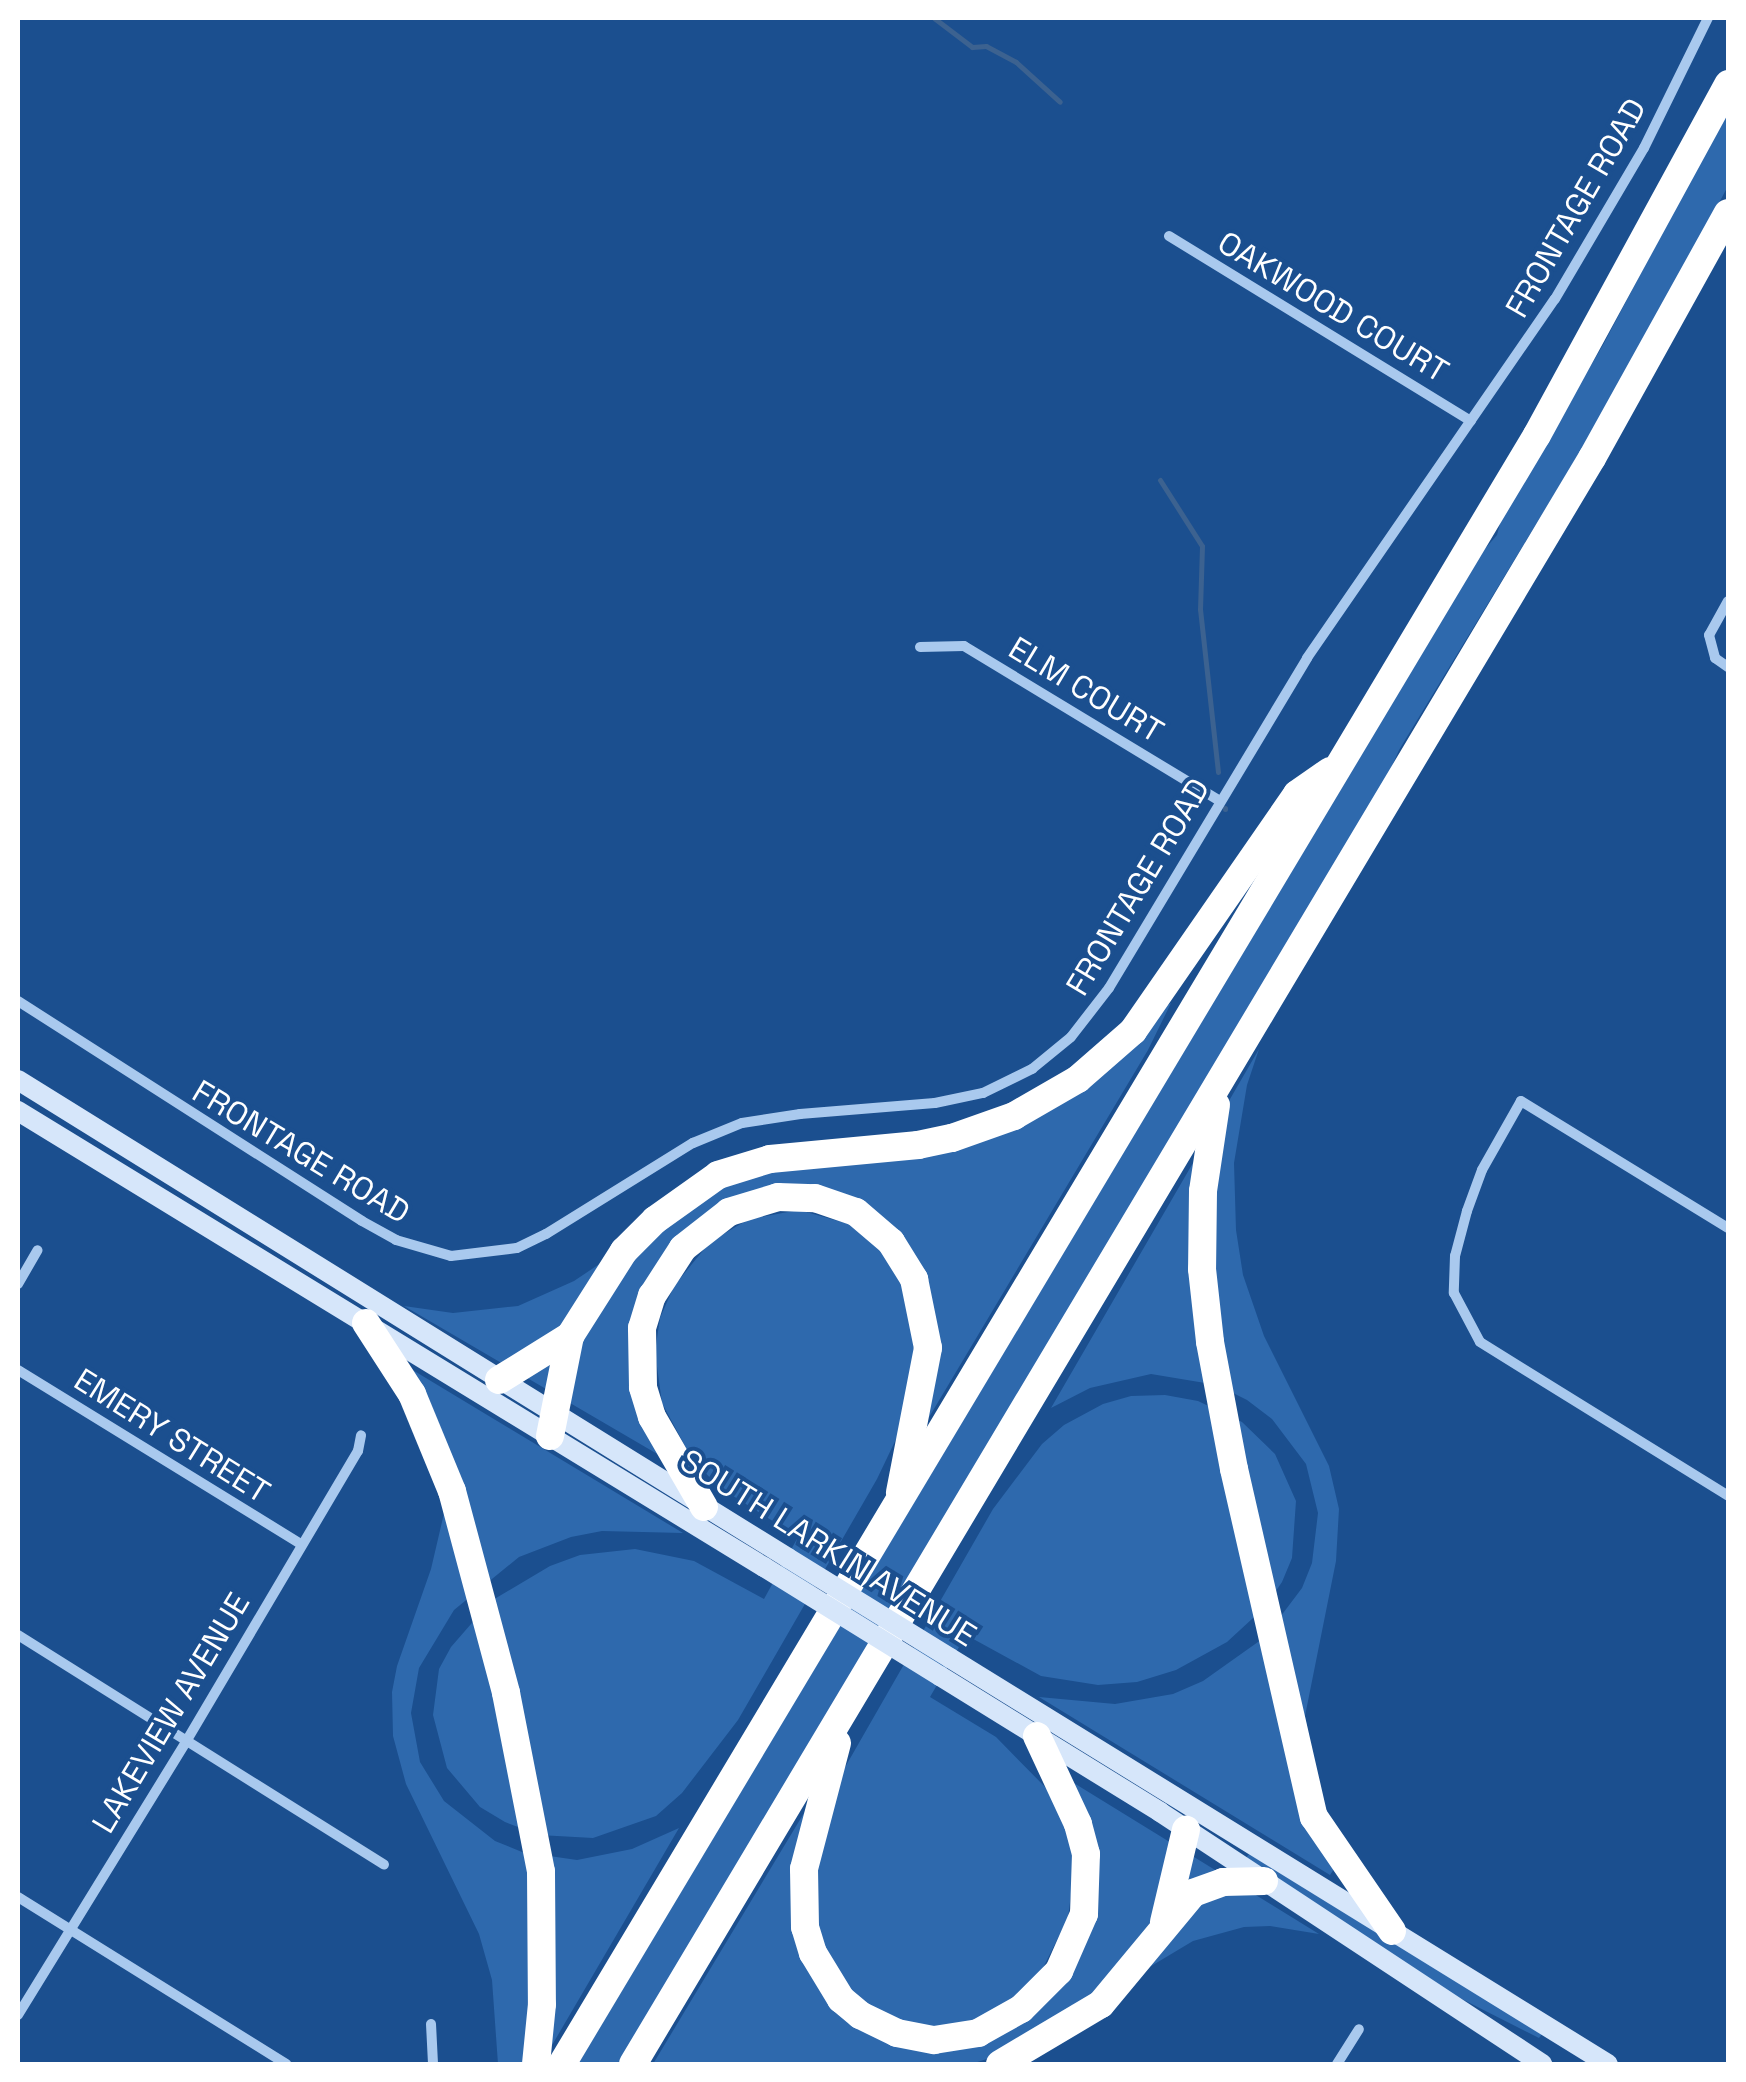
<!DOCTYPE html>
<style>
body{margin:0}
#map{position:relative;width:1746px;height:2082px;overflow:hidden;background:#1b4f8f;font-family:"Space Grotesk",sans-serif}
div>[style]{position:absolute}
.green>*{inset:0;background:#2e69ad}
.stream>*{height:5px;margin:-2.5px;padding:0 2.5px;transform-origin:2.5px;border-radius:2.5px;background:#3c6290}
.minor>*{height:10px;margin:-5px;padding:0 5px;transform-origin:5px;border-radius:5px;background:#a9c9ee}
.secondary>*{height:20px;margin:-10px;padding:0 10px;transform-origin:10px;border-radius:10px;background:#d6e6fa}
.motorway>*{height:28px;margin:-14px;padding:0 14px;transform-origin:14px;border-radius:14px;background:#fff}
.secondary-bridge>*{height:20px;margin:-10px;padding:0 10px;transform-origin:10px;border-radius:10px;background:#d6e6fa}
span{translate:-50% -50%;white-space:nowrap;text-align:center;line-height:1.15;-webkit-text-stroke:8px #1b4f8f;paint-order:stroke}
.street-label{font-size:32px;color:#fff}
.frame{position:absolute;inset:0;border:20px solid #fff;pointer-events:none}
</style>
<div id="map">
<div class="green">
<i style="clip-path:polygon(1728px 109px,1728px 186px,1629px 371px,1399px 750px,1385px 782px,620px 2064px,578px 2064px,1484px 550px,1497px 535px,1502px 516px,1603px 345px)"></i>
<i style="clip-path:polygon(1171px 1003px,1148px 1050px,922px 1429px,933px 1380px,898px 1236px,776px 1188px,651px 1279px,659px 1455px,404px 1306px,453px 1313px,518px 1306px,574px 1281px,680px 1210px,744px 1174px,954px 1147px)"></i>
<i style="clip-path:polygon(1259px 1049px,1247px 1085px,1234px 1163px,1236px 1230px,1243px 1275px,1264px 1336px,1329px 1466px,1339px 1509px,1336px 1561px,1305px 1716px,1334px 1869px,1330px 1875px,1039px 1697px,1115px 1704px,1173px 1694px,1203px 1681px,1265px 1637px,1302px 1588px,1312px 1563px,1318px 1513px,1306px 1464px,1272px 1419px,1247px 1400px,1217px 1385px,1151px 1374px,1090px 1388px,1051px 1408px)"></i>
<i style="clip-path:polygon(799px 1210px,849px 1224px,871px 1239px,889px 1260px,902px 1285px,912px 1321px,914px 1354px,898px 1435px,877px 1479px,738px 1720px,682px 1793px,656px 1816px,593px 1838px,539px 1835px,505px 1822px,480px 1807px,447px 1768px,433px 1715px,439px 1669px,451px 1647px,491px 1601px,550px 1566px,580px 1555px,635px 1549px,694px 1561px,764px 1599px,798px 1537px,719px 1487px,692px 1459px,662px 1403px,655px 1352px,660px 1318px,674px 1286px,710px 1242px,749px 1219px)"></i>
<i style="clip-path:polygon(411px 1369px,683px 1533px,602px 1531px,571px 1537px,519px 1557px,454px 1610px,419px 1668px,411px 1713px,420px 1762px,444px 1801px,495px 1841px,522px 1852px,577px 1860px,632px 1849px,679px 1828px,541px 2064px,498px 2064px,492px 1980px,479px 1934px,406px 1784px,393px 1736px,392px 1692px,397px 1666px,431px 1569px,445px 1509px)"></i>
<i style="clip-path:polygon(1165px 1395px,1198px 1401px,1242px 1422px,1275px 1454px,1296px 1501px,1292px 1558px,1282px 1582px,1265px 1607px,1227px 1642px,1176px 1670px,1137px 1682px,1098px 1685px,1041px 1676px,966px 1635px,930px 1697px,996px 1737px,1047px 1789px,1066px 1825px,1075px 1862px,1068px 1918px,1042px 1970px,1026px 1988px,985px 2017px,942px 2027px,913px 2026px,874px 2011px,842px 1982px,820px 1939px,813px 1878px,844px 1769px,993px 1509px,1042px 1444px,1064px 1425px,1103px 1404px,1131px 1396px)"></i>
<i style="clip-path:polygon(1069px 1780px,1319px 1934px,1270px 1926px,1244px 1927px,1193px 1941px,1006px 2053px,971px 2064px,653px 2064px,807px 1808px,810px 1966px,937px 2049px,1076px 1958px)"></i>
<i style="clip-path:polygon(1249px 1854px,1542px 2034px,1539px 2038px,1452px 1994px,1246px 1858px)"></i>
</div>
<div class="stream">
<i style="left:934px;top:18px;width:48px;rotate:37.3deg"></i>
<i style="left:972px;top:47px;width:14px;rotate:-4deg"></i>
<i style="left:986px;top:46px;width:34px;rotate:28deg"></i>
<i style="left:1016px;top:62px;width:59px;rotate:42.3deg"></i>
<i style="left:1160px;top:480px;width:78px;rotate:57.5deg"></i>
<i style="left:1202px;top:546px;width:63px;rotate:91.8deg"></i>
<i style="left:1200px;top:609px;width:164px;rotate:83.7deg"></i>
<i style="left:1225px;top:808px;width:1px;rotate:90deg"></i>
</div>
<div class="minor">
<i style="left:1169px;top:236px;width:354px;rotate:31.5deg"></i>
<i style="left:1728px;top:601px;width:39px;rotate:119deg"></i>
<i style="left:1709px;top:635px;width:24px;rotate:75deg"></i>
<i style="left:1715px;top:658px;width:16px;rotate:35deg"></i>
<i style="left:920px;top:647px;width:44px;rotate:-1.3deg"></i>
<i style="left:964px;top:646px;width:299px;rotate:31.2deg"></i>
<i style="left:18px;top:1001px;width:408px;rotate:32.6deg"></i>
<i style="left:362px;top:1221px;width:39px;rotate:29deg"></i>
<i style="left:396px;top:1240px;width:57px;rotate:16.2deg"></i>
<i style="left:451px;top:1256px;width:66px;rotate:-6.9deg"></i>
<i style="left:517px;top:1248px;width:32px;rotate:-26deg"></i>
<i style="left:546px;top:1234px;width:173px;rotate:-31.8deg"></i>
<i style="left:693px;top:1143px;width:53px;rotate:-22.2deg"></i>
<i style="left:742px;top:1123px;width:59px;rotate:-8.8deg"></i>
<i style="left:800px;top:1114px;width:135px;rotate:-4.7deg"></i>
<i style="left:935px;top:1103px;width:49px;rotate:-11.8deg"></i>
<i style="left:983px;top:1093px;width:55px;rotate:-26.1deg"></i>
<i style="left:1032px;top:1069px;width:50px;rotate:-39.4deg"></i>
<i style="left:1071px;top:1037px;width:62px;rotate:-52.2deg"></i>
<i style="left:1109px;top:988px;width:385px;rotate:-59deg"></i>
<i style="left:1307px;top:658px;width:436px;rotate:-55.4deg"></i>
<i style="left:1555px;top:299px;width:175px;rotate:-59.5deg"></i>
<i style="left:1644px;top:148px;width:145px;rotate:-63.8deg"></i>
<i style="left:1728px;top:1228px;width:243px;rotate:-148.5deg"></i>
<i style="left:1521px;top:1101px;width:79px;rotate:119.5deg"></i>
<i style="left:1482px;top:1170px;width:44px;rotate:110.1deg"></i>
<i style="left:1467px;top:1211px;width:47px;rotate:104.9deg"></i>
<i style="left:1455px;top:1256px;width:37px;rotate:92deg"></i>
<i style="left:1454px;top:1293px;width:55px;rotate:62deg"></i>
<i style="left:1480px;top:1342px;width:292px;rotate:31.8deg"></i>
<i style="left:18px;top:1284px;width:39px;rotate:-60deg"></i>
<i style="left:18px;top:1370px;width:332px;rotate:31.6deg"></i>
<i style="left:18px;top:1635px;width:432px;rotate:32.1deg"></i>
<i style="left:18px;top:1897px;width:316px;rotate:31.9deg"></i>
<i style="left:18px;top:2015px;width:323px;rotate:-58.4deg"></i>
<i style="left:187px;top:1740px;width:336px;rotate:-59.4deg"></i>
<i style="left:358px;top:1451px;width:16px;rotate:-79deg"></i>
<i style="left:431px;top:2024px;width:40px;rotate:87.1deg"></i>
<i style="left:1337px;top:2064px;width:41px;rotate:-57.8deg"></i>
</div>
<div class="secondary">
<i style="left:18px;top:1080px;width:906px;rotate:31.83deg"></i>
<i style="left:18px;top:1111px;width:874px;rotate:31.44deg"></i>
<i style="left:950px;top:1658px;width:773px;rotate:31.68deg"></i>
<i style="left:940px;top:1676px;width:259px;rotate:31.7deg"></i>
<i style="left:1160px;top:1812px;width:458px;rotate:33.4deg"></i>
</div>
<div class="motorway">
<i style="left:1216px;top:1105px;width:87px;rotate:98.6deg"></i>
<i style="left:1203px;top:1191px;width:78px;rotate:90.7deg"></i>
<i style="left:1202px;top:1269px;width:73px;rotate:83.7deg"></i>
<i style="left:1210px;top:1342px;width:129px;rotate:79.3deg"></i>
<i style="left:1234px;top:1469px;width:357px;rotate:77.1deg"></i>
<i style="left:1314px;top:1817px;width:138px;rotate:55.6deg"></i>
<i style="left:366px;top:1323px;width:85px;rotate:57.1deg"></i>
<i style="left:412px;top:1394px;width:105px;rotate:67.6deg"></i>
<i style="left:452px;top:1491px;width:209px;rotate:75deg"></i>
<i style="left:506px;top:1693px;width:182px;rotate:78.9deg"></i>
<i style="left:541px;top:1872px;width:132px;rotate:89.6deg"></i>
<i style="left:542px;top:2004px;width:60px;rotate:95.7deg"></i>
<i style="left:499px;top:1380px;width:84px;rotate:-31.8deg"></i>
<i style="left:570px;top:1336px;width:101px;rotate:-57.6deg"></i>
<i style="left:624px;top:1251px;width:44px;rotate:-45deg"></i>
<i style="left:655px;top:1220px;width:77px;rotate:-35.5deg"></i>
<i style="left:718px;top:1175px;width:54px;rotate:-17.1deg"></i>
<i style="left:770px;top:1159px;width:149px;rotate:-5.4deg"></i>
<i style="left:918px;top:1145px;width:35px;rotate:-12deg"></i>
<i style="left:952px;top:1138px;width:66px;rotate:-19.5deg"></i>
<i style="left:1014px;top:1116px;width:74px;rotate:-30deg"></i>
<i style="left:1078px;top:1079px;width:73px;rotate:-41.1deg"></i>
<i style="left:1133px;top:1031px;width:288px;rotate:-55.3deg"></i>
<i style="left:1297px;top:794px;width:40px;rotate:-34.9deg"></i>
<i style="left:550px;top:1436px;width:102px;rotate:-78.7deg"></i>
<i style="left:704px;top:1507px;width:104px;rotate:-120deg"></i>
<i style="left:652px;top:1417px;width:31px;rotate:-107deg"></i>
<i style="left:643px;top:1387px;width:59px;rotate:-91deg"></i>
<i style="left:642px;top:1328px;width:34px;rotate:-73deg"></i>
<i style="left:652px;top:1296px;width:57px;rotate:-57.1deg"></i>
<i style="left:683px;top:1248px;width:58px;rotate:-38deg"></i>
<i style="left:729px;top:1212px;width:51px;rotate:-17deg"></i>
<i style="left:778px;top:1197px;width:37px;rotate:2deg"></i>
<i style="left:815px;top:1198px;width:43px;rotate:18.9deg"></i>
<i style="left:856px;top:1212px;width:46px;rotate:40.6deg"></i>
<i style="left:891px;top:1242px;width:44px;rotate:58.1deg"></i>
<i style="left:914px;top:1279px;width:70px;rotate:78.5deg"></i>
<i style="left:928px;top:1348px;width:147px;rotate:101deg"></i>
<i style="left:837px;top:1743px;width:130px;rotate:104.7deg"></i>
<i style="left:804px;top:1869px;width:58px;rotate:89deg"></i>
<i style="left:805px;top:1927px;width:27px;rotate:73deg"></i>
<i style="left:813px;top:1953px;width:54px;rotate:58.7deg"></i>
<i style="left:841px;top:1999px;width:25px;rotate:40deg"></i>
<i style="left:860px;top:2015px;width:41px;rotate:25.9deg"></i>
<i style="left:897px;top:2033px;width:38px;rotate:11deg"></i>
<i style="left:934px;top:2040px;width:45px;rotate:-9deg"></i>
<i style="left:978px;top:2033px;width:49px;rotate:-29.2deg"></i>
<i style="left:1021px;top:2009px;width:54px;rotate:-45deg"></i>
<i style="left:1059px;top:1971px;width:62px;rotate:-66.3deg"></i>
<i style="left:1084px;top:1914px;width:60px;rotate:-88.1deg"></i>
<i style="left:1086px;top:1854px;width:31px;rotate:-105deg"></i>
<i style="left:1078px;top:1824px;width:97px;rotate:-115deg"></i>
<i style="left:1164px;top:1922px;width:95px;rotate:-76.6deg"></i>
<i style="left:562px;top:2064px;width:1898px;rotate:-59.1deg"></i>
<i style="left:1537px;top:435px;width:400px;rotate:-61.4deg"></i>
<i style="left:633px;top:2064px;width:1871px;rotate:-59.16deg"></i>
<i style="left:1592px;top:458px;width:280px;rotate:-61deg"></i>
<i style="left:1000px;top:2064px;width:117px;rotate:-30.7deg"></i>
<i style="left:1101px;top:2004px;width:144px;rotate:-50.3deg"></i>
<i style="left:1193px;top:1893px;width:32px;rotate:-20deg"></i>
<i style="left:1223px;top:1882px;width:41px;rotate:-1.4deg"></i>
</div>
<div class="secondary-bridge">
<i style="left:788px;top:1558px;width:190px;rotate:31.7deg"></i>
<i style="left:764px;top:1567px;width:207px;rotate:31.8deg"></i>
</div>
<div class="street-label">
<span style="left:1576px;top:208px;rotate:-60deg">FRONTAGE ROAD</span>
<span style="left:1333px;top:307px;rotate:31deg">OAKWOOD COURT</span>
<span style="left:1086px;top:690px;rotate:31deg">ELM COURT</span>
<span style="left:1138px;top:887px;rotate:-59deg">FRONTAGE ROAD</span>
<span style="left:301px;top:1152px;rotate:31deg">FRONTAGE ROAD</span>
<span style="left:172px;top:1436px;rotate:32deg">EMERY STREET</span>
<span style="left:828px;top:1548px;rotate:32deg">SOUTH LARKIN AVENUE</span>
<span style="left:171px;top:1713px;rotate:-59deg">LAKEVIEW AVENUE</span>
</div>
<div class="frame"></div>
</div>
